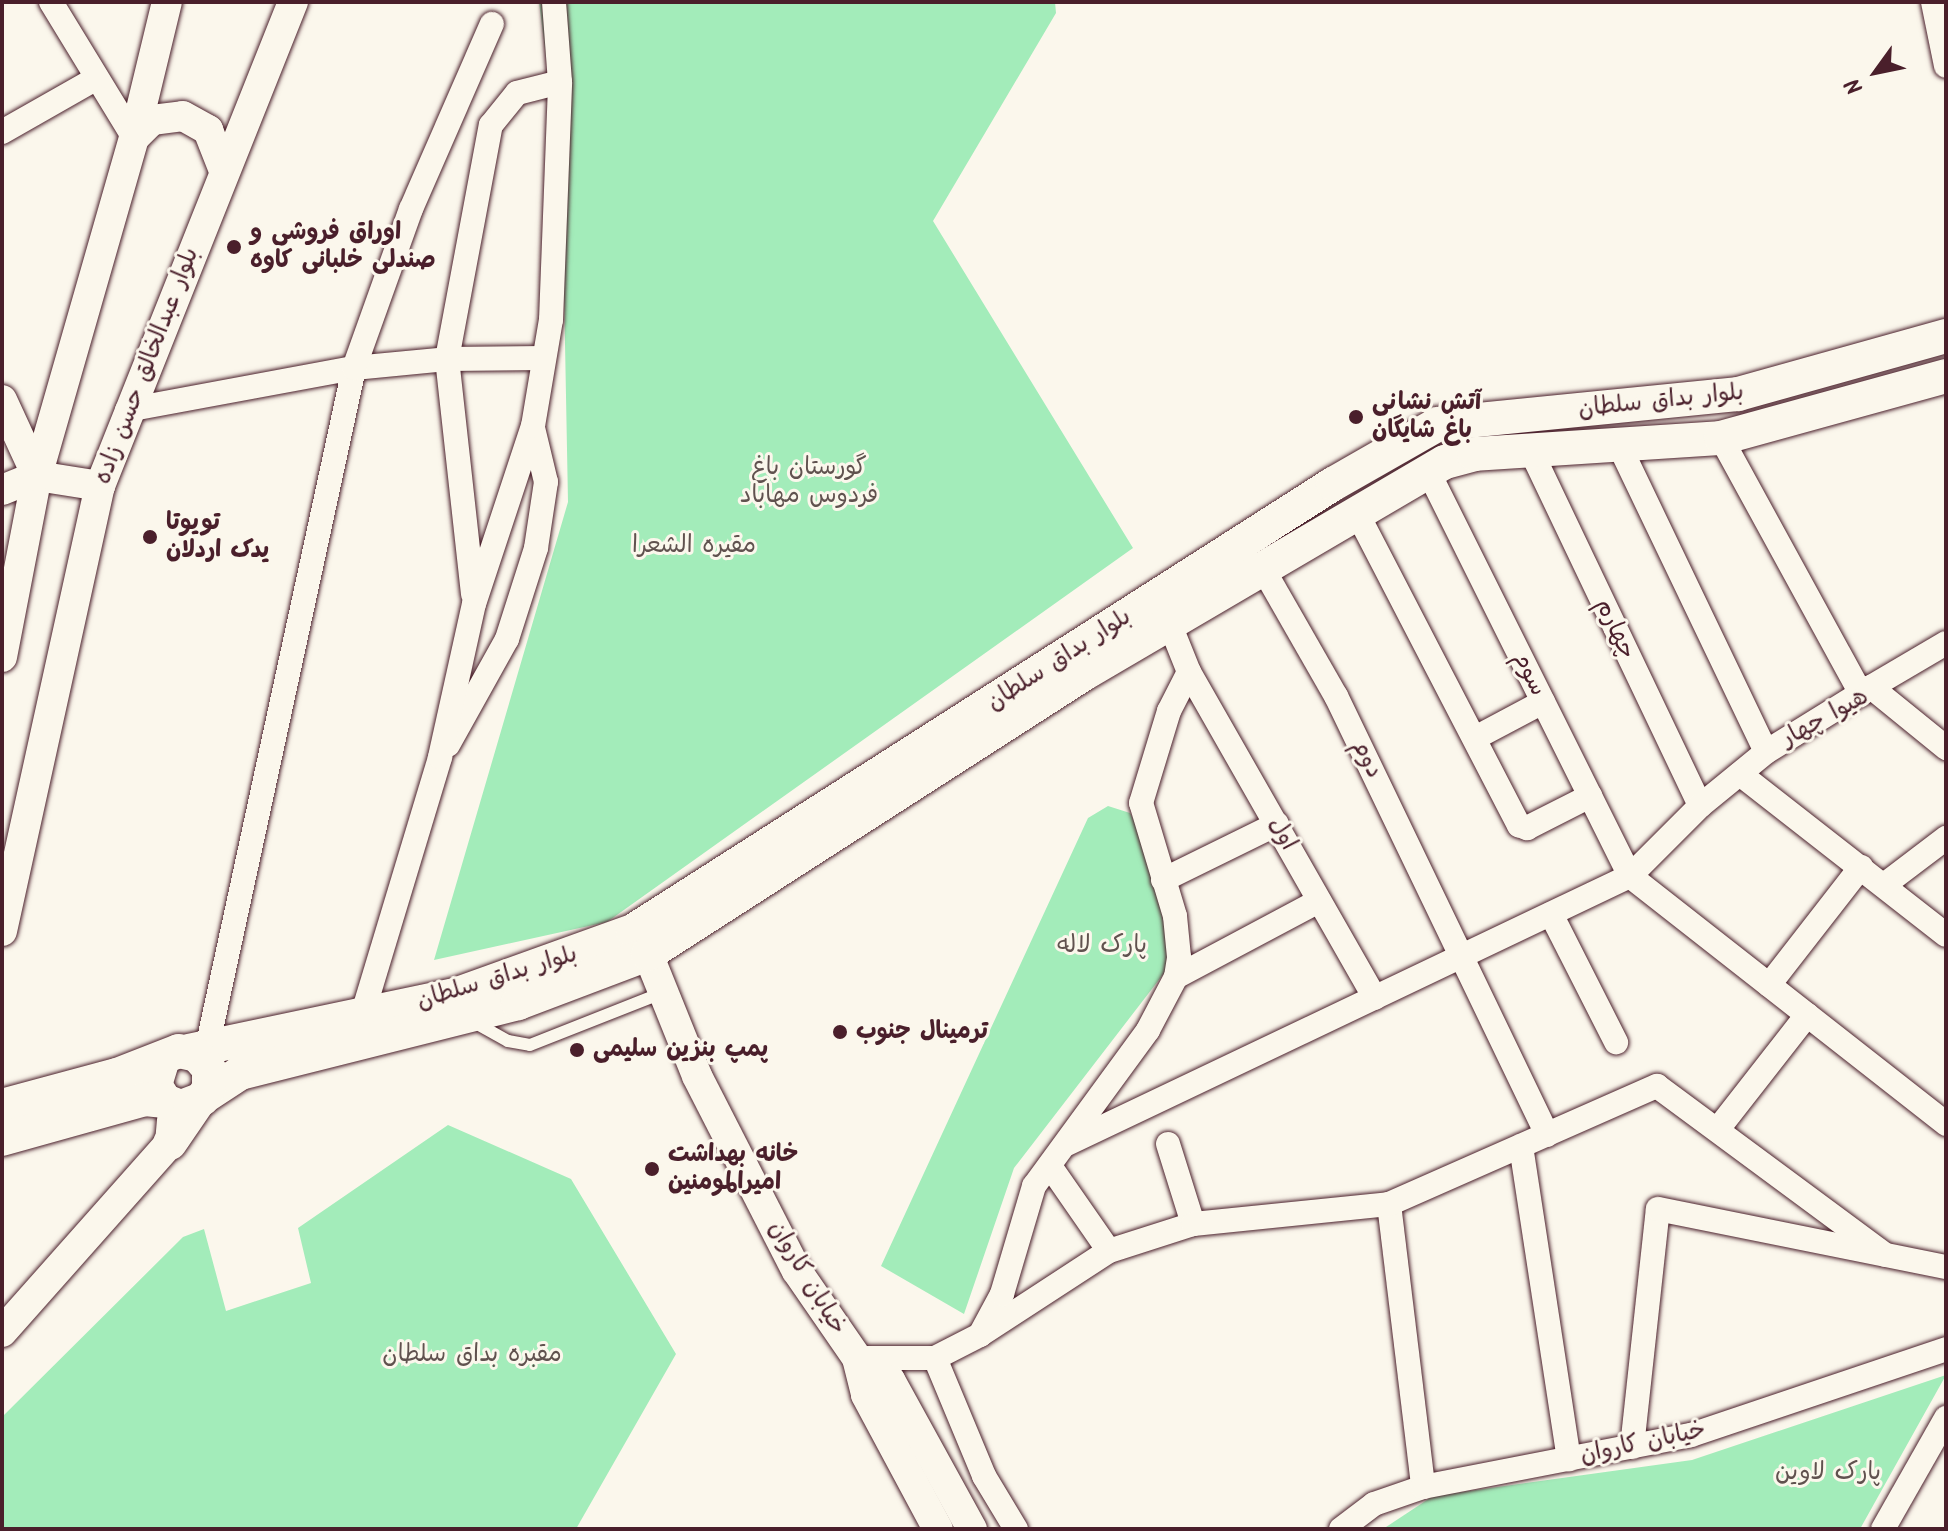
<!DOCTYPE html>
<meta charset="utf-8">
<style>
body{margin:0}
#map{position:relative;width:1948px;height:1531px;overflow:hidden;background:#fbf7ec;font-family:Kalam,"Playpen Sans Arabic",sans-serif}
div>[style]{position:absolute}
.green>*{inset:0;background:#a3ecba}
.roads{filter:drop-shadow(0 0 2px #4a1f2b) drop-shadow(0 0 2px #4a1f2b)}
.service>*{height:12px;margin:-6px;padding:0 6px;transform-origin:6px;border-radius:6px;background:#fbf7ec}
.minor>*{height:24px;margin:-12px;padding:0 12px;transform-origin:12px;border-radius:12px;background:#fbf7ec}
.tertiary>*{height:30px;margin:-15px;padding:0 15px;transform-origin:15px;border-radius:15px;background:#fbf7ec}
.secondary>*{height:34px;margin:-17px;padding:0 17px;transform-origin:17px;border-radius:17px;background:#fbf7ec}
.dots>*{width:22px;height:22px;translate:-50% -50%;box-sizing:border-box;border:4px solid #fbf7ec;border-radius:50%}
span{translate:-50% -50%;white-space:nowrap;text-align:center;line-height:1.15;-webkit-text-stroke:6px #fbf7ec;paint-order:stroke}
.poi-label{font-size:24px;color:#4a1f2b;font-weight:700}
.left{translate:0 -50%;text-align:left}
.street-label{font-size:24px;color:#4a1f2b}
.park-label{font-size:24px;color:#60524f}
.frame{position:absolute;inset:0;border:4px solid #4a1f2b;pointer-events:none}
.north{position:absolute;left:1836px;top:32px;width:80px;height:80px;-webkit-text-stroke:6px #fbf7ec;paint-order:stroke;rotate:237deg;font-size:22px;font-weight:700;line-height:32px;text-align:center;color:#4a1f2b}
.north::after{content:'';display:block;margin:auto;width:28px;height:36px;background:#4a1f2b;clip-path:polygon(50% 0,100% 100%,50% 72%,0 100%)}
</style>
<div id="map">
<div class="green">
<i style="clip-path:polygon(539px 2px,1055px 2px,1056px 13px,933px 221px,1133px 548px,607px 922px,434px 960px,568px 502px,562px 184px)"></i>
<i style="clip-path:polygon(1108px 806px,1130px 813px,1138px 827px,1170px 944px,1165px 972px,1014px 1168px,964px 1314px,881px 1266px,1088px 818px)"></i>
<i style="clip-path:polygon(448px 1125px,571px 1179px,676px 1354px,576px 1529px,2px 1529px,2px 1417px,183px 1237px,204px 1229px,226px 1311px,311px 1283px,298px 1228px)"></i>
<i style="clip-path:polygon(1946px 1375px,1860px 1529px,1383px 1529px,1433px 1496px,1692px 1460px)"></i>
</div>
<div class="roads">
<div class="service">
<i style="left:472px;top:1021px;width:41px;rotate:29.1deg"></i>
<i style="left:508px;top:1041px;width:22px;rotate:10deg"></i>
<i style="left:530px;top:1045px;width:142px;rotate:-21.5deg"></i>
</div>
<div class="minor">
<i style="left:51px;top:2px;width:159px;rotate:58.6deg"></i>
<i style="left:1933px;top:2px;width:65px;rotate:78.5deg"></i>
<i style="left:2px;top:132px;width:109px;rotate:-29.6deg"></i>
<i style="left:127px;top:410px;width:231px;rotate:-10.5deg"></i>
<i style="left:354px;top:368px;width:93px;rotate:-5.5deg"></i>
<i style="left:447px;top:359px;width:97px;rotate:-0.6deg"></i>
<i style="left:1721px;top:438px;width:292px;rotate:61.3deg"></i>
<i style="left:1619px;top:445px;width:340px;rotate:64.4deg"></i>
<i style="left:1531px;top:451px;width:393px;rotate:64.5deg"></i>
<i style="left:1428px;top:471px;width:453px;rotate:63.5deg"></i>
<i style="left:1630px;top:876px;width:402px;rotate:38.1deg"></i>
<i style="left:1357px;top:513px;width:352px;rotate:62.6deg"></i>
<i style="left:1519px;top:825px;width:9px;rotate:21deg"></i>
<i style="left:1527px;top:828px;width:71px;rotate:-26.9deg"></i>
<i style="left:1262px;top:567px;width:149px;rotate:60.2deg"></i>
<i style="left:1336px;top:696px;width:487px;rotate:64.3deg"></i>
<i style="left:473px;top:594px;width:236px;rotate:-96.3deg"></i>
<i style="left:447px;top:359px;width:238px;rotate:-79.4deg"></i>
<i style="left:491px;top:125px;width:41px;rotate:-50.9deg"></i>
<i style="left:517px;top:93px;width:44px;rotate:-14.3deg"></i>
<i style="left:1189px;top:672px;width:375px;rotate:60.3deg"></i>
<i style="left:1871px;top:687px;width:87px;rotate:-30.4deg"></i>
<i style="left:1475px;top:738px;width:77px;rotate:-27.9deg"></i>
<i style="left:448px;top:745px;width:121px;rotate:-60.9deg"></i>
<i style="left:507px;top:639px;width:96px;rotate:-72.3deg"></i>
<i style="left:536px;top:548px;width:67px;rotate:-81.4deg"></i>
<i style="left:546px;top:482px;width:56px;rotate:-103.5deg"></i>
<i style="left:1740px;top:774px;width:261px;rotate:38deg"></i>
<i style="left:1163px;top:880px;width:127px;rotate:-26.2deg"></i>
<i style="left:1884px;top:885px;width:78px;rotate:-37.2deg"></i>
<i style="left:1551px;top:914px;width:144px;rotate:63.1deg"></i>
<i style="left:1176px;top:977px;width:162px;rotate:-28deg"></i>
<i style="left:1769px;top:985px;width:150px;rotate:-52.1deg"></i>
<i style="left:362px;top:1016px;width:270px;rotate:-73.2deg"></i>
<i style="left:440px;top:757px;width:157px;rotate:-77.5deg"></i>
<i style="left:474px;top:604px;width:188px;rotate:-71.7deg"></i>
<i style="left:533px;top:426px;width:108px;rotate:-80.4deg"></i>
<i style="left:551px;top:320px;width:238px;rotate:-87.8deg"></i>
<i style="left:560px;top:82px;width:80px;rotate:-94.3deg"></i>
<i style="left:207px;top:1048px;width:696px;rotate:-77.8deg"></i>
<i style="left:354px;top:368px;width:169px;rotate:-70.3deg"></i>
<i style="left:411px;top:209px;width:202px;rotate:-66.4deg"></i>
<i style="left:1718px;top:1129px;width:145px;rotate:-52deg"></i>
<i style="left:1067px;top:1144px;width:624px;rotate:-25.46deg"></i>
<i style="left:1630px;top:876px;width:99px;rotate:-45deg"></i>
<i style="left:1700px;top:806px;width:85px;rotate:-39.3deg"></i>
<i style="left:1766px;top:752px;width:123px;rotate:-31.8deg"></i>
<i style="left:1871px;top:687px;width:97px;rotate:39.1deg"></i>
<i style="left:1168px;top:1144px;width:84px;rotate:72.6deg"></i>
<i style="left:1521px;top:1146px;width:317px;rotate:81.3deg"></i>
<i style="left:1050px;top:1166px;width:103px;rotate:55.2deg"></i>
<i style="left:1389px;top:1204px;width:285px;rotate:83.1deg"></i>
<i style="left:980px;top:1335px;width:154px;rotate:-33.1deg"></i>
<i style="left:1109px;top:1251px;width:88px;rotate:-17.8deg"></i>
<i style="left:1193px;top:1224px;width:197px;rotate:-5.8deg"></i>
<i style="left:1389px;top:1204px;width:293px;rotate:-23.8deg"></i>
<i style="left:1657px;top:1086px;width:284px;rotate:36.5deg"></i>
<i style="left:857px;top:1358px;width:78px"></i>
<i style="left:935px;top:1358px;width:128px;rotate:67.4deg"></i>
<i style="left:984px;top:1476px;width:62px;rotate:58.9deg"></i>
<i style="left:935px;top:1358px;width:51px;rotate:-27.1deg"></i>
<i style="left:980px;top:1335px;width:47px;rotate:-61.8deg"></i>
<i style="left:1002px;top:1294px;width:113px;rotate:-73.5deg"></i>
<i style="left:1034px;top:1186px;width:193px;rotate:-53.8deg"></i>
<i style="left:1148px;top:1030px;width:60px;rotate:-62.2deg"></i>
<i style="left:1176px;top:977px;width:20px;rotate:-81deg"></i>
<i style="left:1179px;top:957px;width:41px;rotate:-95.6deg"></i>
<i style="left:1175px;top:916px;width:118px;rotate:-106.7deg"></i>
<i style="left:1141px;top:803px;width:96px;rotate:-73.1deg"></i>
<i style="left:1169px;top:711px;width:44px;rotate:-62.9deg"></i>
<i style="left:1189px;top:672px;width:54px;rotate:-111.8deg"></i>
<i style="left:1632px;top:1447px;width:239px;rotate:-83.8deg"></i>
<i style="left:1658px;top:1209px;width:294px;rotate:11.4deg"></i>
<i style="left:1341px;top:1529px;width:41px;rotate:-37.1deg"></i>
<i style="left:1374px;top:1504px;width:52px;rotate:-19.1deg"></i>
<i style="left:1423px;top:1487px;width:273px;rotate:-11deg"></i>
<i style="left:1691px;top:1435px;width:269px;rotate:-18.6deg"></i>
<i style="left:1883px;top:1529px;width:128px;rotate:-60.4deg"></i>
</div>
<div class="tertiary">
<i style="left:134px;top:138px;width:25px;rotate:-45deg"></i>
<i style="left:152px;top:120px;width:31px;rotate:-7deg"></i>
<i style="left:183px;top:116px;width:29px;rotate:29deg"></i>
<i style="left:208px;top:130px;width:41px;rotate:68.5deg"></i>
<i style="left:2px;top:400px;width:84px;rotate:65.3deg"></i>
<i style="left:37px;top:476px;width:64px;rotate:9deg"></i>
<i style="left:2px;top:490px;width:38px;rotate:-22deg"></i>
<i style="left:2px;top:657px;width:184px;rotate:-79.1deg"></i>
<i style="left:37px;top:476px;width:352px;rotate:-74deg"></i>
<i style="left:134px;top:138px;width:140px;rotate:-76.4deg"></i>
<i style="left:2px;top:931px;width:456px;rotate:-77.6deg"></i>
<i style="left:100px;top:486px;width:521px;rotate:-68.26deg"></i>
<i style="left:648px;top:954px;width:131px;rotate:68.1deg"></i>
<i style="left:697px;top:1076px;width:219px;rotate:62.9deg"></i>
<i style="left:797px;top:1271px;width:106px;rotate:55.4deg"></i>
<i style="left:857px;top:1358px;width:38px;rotate:76deg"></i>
<i style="left:866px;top:1395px;width:152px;rotate:61.8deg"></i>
<i style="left:2px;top:1332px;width:253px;rotate:-48.4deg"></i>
<i style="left:170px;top:1143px;width:22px;rotate:-85deg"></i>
<i style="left:857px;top:1358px;width:40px;rotate:34deg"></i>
<i style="left:890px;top:1380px;width:170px;rotate:61.2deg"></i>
</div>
<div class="secondary">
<i style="left:189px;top:1051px;width:272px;rotate:-11.9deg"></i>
<i style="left:455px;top:995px;width:189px;rotate:-19.8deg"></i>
<i style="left:633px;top:931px;width:831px;rotate:-32.56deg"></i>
<i style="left:1333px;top:484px;width:121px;rotate:-29.7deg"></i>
<i style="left:1438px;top:424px;width:301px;rotate:-5.7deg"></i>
<i style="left:1738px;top:394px;width:216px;rotate:-15.6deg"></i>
<i style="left:205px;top:1096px;width:42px;rotate:-33.3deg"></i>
<i style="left:240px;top:1073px;width:287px;rotate:-14.1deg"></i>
<i style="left:518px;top:1003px;width:139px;rotate:-20.7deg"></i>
<i style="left:648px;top:954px;width:520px;rotate:-32.74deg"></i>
<i style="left:1085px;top:673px;width:417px;rotate:-30.4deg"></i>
<i style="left:1445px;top:462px;width:30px;rotate:-15deg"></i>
<i style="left:1474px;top:454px;width:248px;rotate:-3.7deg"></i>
<i style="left:1721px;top:438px;width:233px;rotate:-15.4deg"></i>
<i style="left:2px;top:1106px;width:119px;rotate:-15.1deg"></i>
<i style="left:117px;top:1075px;width:66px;rotate:-21.2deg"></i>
<i style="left:179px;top:1051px;width:18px;rotate:13deg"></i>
<i style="left:197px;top:1055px;width:18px;rotate:49deg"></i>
<i style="left:209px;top:1069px;width:19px;rotate:90deg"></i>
<i style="left:209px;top:1088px;width:13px;rotate:122deg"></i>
<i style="left:202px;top:1099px;width:22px;rotate:159deg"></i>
<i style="left:181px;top:1107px;width:17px;rotate:-159deg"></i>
<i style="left:165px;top:1101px;width:19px;rotate:-122deg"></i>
<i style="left:155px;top:1085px;width:28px;rotate:-73deg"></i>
<i style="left:2px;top:1139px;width:148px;rotate:-15.6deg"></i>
<i style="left:145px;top:1099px;width:20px;rotate:6deg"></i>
<i style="left:170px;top:1143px;width:50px;rotate:-55.7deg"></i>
</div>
</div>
<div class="dots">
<i style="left:234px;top:247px;background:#4a1f2b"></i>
<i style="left:1356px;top:417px;background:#4a1f2b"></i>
<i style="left:150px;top:537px;background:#4a1f2b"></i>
<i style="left:840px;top:1032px;background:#4a1f2b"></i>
<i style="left:577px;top:1050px;background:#4a1f2b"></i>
<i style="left:652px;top:1169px;background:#4a1f2b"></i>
</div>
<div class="poi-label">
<span class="left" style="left:250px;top:247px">اوراق فروشی و<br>صندلی خلبانی کاوه</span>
<span class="left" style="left:1372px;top:417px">آتش نشانی<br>باغ شایگان</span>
<span class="left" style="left:166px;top:537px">تویوتا<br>یدک اردلان</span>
<span class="left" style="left:856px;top:1032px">ترمینال جنوب</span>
<span class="left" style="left:593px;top:1050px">پمپ بنزین سلیمی</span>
<span class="left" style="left:668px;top:1169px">خانه بهداشت<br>امیرالمومنین</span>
</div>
<div class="street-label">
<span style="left:147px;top:366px;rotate:-69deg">بلوار عبدالخالق حسن زاده</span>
<span style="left:1661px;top:401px;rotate:-6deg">بلوار بداق سلطان</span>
<span style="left:1615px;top:629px;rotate:65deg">چهارم</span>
<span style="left:1059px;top:660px;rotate:-33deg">بلوار بداق سلطان</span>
<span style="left:1529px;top:674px;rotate:63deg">سوم</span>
<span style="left:1825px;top:718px;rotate:-29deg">هیوا چهار</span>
<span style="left:1367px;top:759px;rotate:64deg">دوم</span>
<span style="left:1282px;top:834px;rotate:61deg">اول</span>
<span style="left:497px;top:978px;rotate:-17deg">بلوار بداق سلطان</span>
<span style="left:807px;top:1278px;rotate:59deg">خیابان کاروان</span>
<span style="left:1643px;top:1443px;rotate:-12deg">خیابان کاروان</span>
</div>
<div class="park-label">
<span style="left:809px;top:482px">گورستان باغ<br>فردوس مهاباد</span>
<span style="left:694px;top:546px">مقیره الشعرا</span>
<span style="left:1102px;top:946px">پارک لاله</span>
<span style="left:472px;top:1355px">مقبره بداق سلطان</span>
<span style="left:1828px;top:1473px">پارک لاوین</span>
</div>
<div class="frame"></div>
<div class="north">N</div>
</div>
